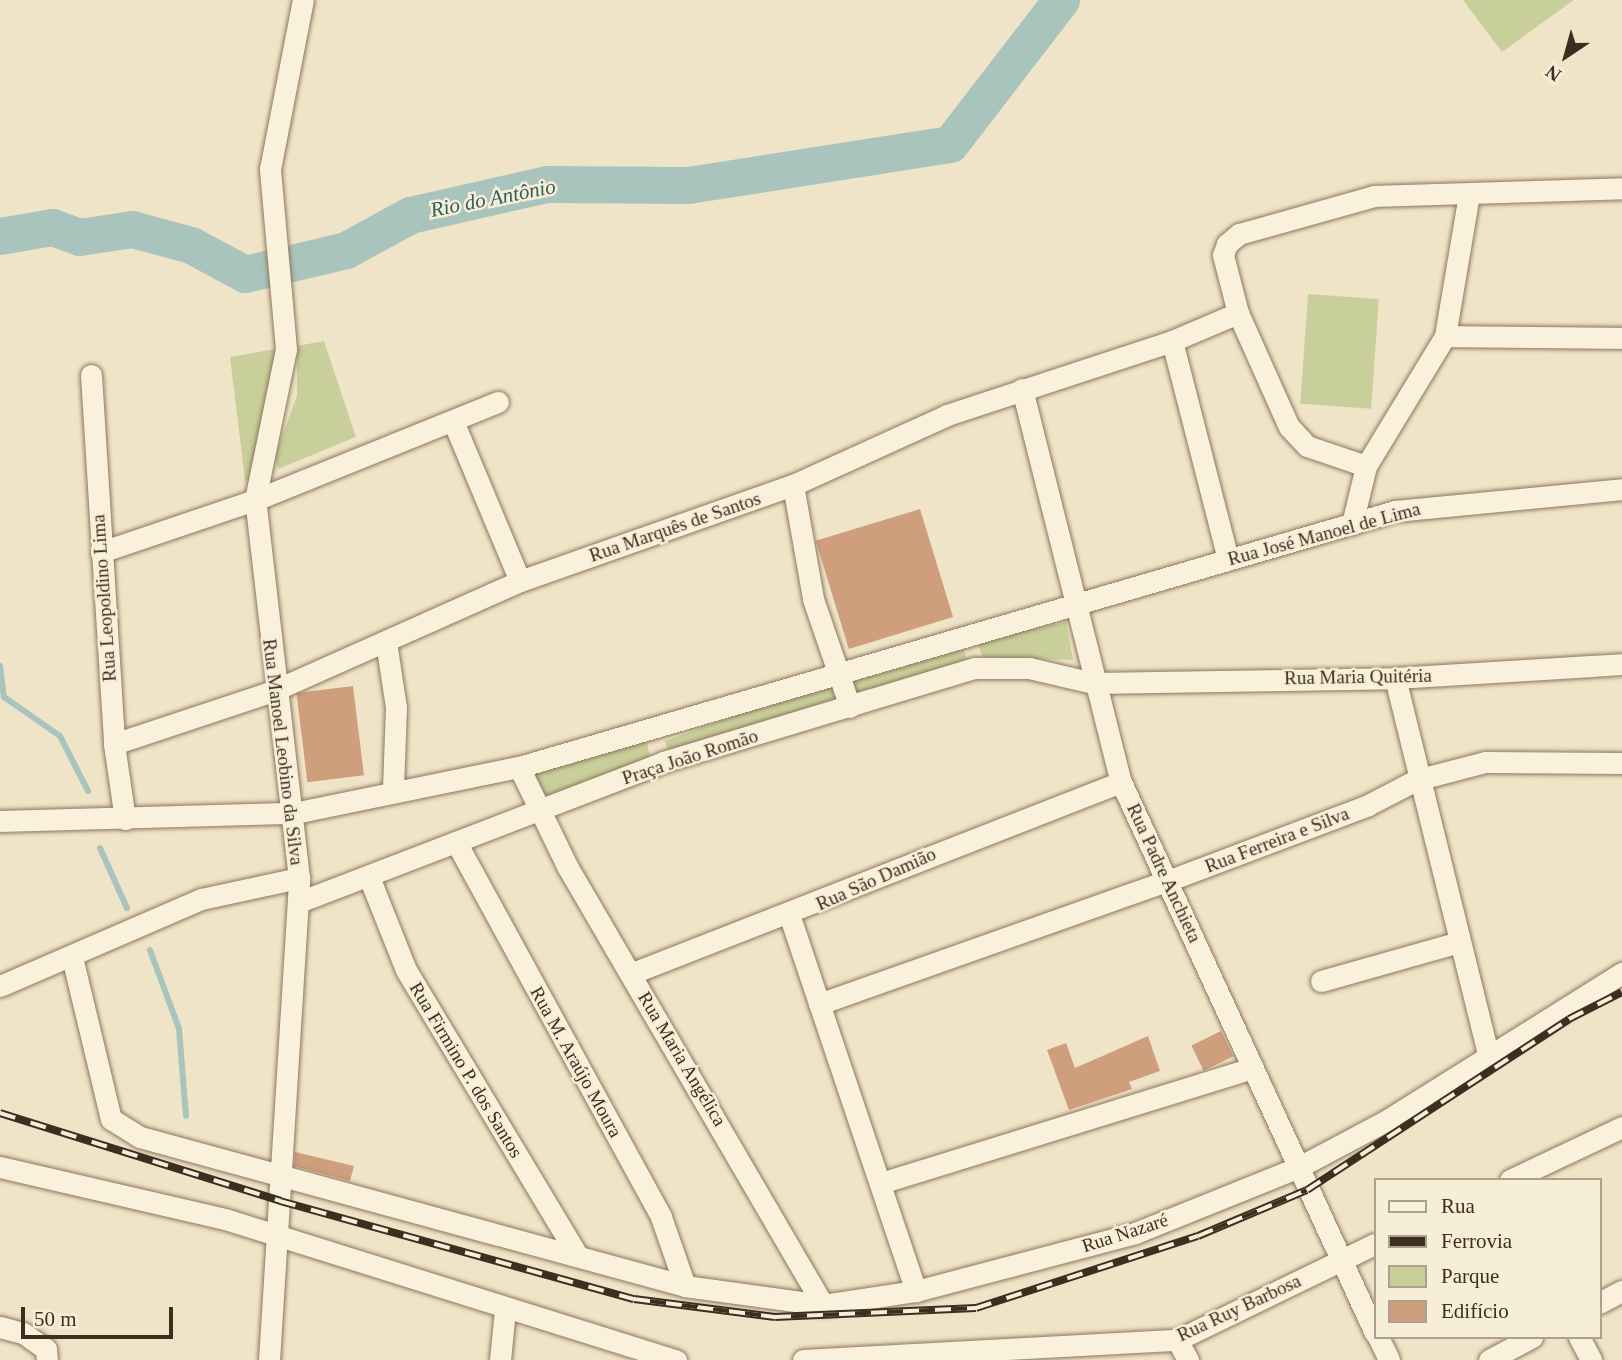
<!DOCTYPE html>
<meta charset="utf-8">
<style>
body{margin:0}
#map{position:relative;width:1622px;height:1360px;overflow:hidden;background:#f0e4c8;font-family:Georgia,serif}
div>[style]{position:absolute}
.green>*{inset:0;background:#c9cf9b;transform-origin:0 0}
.stream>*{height:6px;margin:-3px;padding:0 3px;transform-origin:3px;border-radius:3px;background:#a9c4bc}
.river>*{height:37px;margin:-18.5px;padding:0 18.5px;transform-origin:18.5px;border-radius:18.5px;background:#a9c4bc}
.building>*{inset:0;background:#cf9f7d;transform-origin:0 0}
.roads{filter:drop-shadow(0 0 2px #8d765c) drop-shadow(0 0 2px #8d765c)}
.minor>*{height:21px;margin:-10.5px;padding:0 10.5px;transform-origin:10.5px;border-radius:10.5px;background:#faf1dc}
.rail>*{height:8px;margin-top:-4px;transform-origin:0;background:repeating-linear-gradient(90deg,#f7eed8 0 16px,#3d2e20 0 32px);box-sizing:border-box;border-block:2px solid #3d2e20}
span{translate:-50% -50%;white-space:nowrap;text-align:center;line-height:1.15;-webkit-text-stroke:5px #f7eed8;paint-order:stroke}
.street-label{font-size:19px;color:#3d2e20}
.water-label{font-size:21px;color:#2f5d5a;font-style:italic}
.legend{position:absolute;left:1374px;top:1178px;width:228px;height:161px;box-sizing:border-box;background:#f7eed8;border:2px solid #ada18e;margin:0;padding:9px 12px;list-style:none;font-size:21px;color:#3d2e20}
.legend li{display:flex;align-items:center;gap:14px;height:35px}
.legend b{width:35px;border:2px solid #ada18e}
.north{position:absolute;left:1531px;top:21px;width:70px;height:70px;-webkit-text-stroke:5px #f7eed8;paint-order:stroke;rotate:216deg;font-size:19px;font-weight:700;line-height:28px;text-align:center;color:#3d2e20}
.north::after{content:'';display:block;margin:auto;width:24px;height:32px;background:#3d2e20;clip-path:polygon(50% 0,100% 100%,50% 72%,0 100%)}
.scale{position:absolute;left:21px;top:1307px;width:152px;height:32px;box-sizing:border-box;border:4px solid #3d2e20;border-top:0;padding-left:9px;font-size:21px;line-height:24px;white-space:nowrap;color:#3d2e20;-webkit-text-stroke:5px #f7eed8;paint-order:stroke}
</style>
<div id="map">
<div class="green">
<i style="clip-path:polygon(1463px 0,1574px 0,1502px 52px)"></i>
<i style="left:1308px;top:294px;width:71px;height:110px;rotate:4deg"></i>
<i style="clip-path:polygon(324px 341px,356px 437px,278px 469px,275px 455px,297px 396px,297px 346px)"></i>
<i style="clip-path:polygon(281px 348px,251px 480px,245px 481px,230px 357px)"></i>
<i style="clip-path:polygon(1066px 622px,1073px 660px,983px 657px,976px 641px)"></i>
<i style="clip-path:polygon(961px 644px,967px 659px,857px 695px,848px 679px)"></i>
<i style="left:830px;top:681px;width:20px;height:176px;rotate:70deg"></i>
<i style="clip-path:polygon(646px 739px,651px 761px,540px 802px,531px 769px)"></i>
</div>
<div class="stream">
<i style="left:0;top:666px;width:31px;rotate:83deg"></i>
<i style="left:4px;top:697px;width:68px;rotate:34.9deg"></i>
<i style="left:60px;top:736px;width:62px;rotate:63deg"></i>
<i style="left:100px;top:848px;width:66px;rotate:65.8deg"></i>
<i style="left:150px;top:950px;width:84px;rotate:69.8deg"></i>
<i style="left:179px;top:1029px;width:87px;rotate:85.4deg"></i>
</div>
<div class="river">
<i style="left:0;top:236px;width:53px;rotate:-9.8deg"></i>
<i style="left:52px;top:227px;width:29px;rotate:20deg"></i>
<i style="left:79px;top:237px;width:54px;rotate:-8.6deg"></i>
<i style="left:132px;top:229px;width:61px;rotate:15.2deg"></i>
<i style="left:191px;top:245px;width:61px;rotate:28.2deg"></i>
<i style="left:245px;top:274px;width:104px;rotate:-13.4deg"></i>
<i style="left:346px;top:250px;width:73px;rotate:-28.7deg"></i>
<i style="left:410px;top:215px;width:140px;rotate:-12.8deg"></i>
<i style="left:547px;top:184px;width:141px;rotate:0.4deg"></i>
<i style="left:688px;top:185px;width:265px;rotate:-8.9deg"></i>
<i style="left:950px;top:144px;width:182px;rotate:-52.4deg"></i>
</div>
<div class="building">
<i style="left:920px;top:509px;width:113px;height:109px;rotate:73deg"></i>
<i style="left:353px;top:686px;width:90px;height:57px;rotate:83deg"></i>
<i style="left:1221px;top:1031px;width:28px;height:33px;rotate:64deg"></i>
<i style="clip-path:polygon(1148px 1036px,1160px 1071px,1129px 1082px,1132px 1089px,1069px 1110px,1047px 1050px,1066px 1043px,1075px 1068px)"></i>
<i style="clip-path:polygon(295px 1152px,354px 1166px,350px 1181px,294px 1166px)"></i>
</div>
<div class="roads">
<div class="minor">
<i style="left:1445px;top:336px;width:177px;rotate:0.6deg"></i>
<i style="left:1172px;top:341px;width:225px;rotate:75.6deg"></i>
<i style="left:91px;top:375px;width:370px;rotate:86.4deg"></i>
<i style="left:114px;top:744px;width:76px;rotate:81.7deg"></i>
<i style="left:1022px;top:389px;width:405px;rotate:75.9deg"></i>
<i style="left:1121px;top:782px;width:607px;rotate:65.25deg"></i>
<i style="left:453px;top:421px;width:173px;rotate:67.3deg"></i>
<i style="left:1366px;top:466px;width:62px;rotate:-161.3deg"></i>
<i style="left:1307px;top:446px;width:26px;rotate:-133deg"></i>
<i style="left:1289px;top:427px;width:125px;rotate:-114.1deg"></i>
<i style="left:1238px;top:313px;width:60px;rotate:-104.5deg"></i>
<i style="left:1223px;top:255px;width:12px;rotate:-70deg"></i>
<i style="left:1227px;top:244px;width:16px;rotate:-40deg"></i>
<i style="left:1239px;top:234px;width:140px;rotate:-15.7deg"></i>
<i style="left:1374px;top:196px;width:248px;rotate:-1.8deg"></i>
<i style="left:793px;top:485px;width:116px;rotate:80deg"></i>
<i style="left:813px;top:599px;width:114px;rotate:71.1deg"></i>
<i style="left:1352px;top:524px;width:60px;rotate:-76.4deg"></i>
<i style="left:1366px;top:466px;width:152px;rotate:-58.7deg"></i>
<i style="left:1445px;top:336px;width:144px;rotate:-80.4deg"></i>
<i style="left:101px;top:552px;width:163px;rotate:-18.7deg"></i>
<i style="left:255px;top:500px;width:262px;rotate:-22deg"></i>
<i style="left:386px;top:642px;width:66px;rotate:81.3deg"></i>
<i style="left:396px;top:707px;width:83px;rotate:92.1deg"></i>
<i style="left:1395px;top:678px;width:386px;rotate:76.1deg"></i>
<i style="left:114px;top:744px;width:168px;rotate:-18.4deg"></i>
<i style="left:273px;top:691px;width:270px;rotate:-24deg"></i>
<i style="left:520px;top:581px;width:289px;rotate:-19.4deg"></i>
<i style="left:793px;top:485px;width:169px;rotate:-24.4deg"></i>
<i style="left:947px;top:415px;width:237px;rotate:-18.2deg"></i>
<i style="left:1172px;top:341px;width:72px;rotate:-23deg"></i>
<i style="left:519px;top:767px;width:110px;rotate:64.1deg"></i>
<i style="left:567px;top:866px;width:508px;rotate:59.75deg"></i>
<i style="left:0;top:821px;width:294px;rotate:-1.6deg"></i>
<i style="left:294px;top:813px;width:230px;rotate:-11.6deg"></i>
<i style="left:519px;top:767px;width:913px;rotate:-16.29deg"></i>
<i style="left:1395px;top:511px;width:228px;rotate:-5.5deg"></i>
<i style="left:456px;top:842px;width:427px;rotate:61.3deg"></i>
<i style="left:661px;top:1217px;width:73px;rotate:70.8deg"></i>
<i style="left:369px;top:877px;width:100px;rotate:68.3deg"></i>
<i style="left:406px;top:970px;width:332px;rotate:59deg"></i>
<i style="left:299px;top:902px;width:390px;rotate:-21deg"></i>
<i style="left:663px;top:762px;width:326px;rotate:-16.8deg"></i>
<i style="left:975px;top:668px;width:54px"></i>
<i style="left:1029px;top:668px;width:66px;rotate:13.2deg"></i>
<i style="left:1093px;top:683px;width:302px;rotate:-0.9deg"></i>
<i style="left:1395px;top:678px;width:227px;rotate:-3.5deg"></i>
<i style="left:790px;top:917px;width:395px;rotate:71.4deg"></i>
<i style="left:72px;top:957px;width:167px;rotate:76.5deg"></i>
<i style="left:111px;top:1119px;width:34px;rotate:32deg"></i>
<i style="left:140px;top:1137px;width:565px;rotate:15.29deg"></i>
<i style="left:685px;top:1286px;width:139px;rotate:7.8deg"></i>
<i style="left:823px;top:1305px;width:94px;rotate:-8.6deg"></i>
<i style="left:916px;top:1291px;width:227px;rotate:-14.8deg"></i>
<i style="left:1135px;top:1233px;width:175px;rotate:-21.9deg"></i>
<i style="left:1297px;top:1168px;width:104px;rotate:-28deg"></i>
<i style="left:1389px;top:1119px;width:275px;rotate:-32.1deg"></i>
<i style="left:630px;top:974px;width:527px;rotate:-21.36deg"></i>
<i style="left:1321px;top:981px;width:139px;rotate:-15.8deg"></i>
<i style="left:0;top:986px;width:219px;rotate:-23.4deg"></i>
<i style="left:201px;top:899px;width:100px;rotate:-12.1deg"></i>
<i style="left:819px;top:1004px;width:372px;rotate:-19.5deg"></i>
<i style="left:1170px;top:880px;width:212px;rotate:-20.7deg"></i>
<i style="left:1368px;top:805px;width:54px;rotate:-27.5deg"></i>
<i style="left:1416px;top:780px;width:71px;rotate:-14.6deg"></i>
<i style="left:1485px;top:762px;width:137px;rotate:0.4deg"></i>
<i style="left:0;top:1167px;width:231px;rotate:13deg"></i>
<i style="left:225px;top:1219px;width:473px;rotate:17.4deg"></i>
<i style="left:1510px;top:1180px;width:124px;rotate:-25.3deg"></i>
<i style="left:884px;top:1182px;width:386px;rotate:-17.2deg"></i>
<i style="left:1599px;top:1303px;width:26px;rotate:-28deg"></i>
<i style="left:0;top:1327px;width:24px;rotate:15deg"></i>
<i style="left:23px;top:1333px;width:28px;rotate:35deg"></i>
<i style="left:46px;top:1349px;width:11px;rotate:85deg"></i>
<i style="left:1378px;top:1337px;width:25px;rotate:64deg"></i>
<i style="left:1579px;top:1337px;width:26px;rotate:62deg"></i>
<i style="left:1177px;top:1340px;width:23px;rotate:61deg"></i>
<i style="left:269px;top:1360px;width:483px;rotate:-86.4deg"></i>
<i style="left:299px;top:878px;width:381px;rotate:-96.6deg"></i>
<i style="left:255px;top:500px;width:154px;rotate:-78.4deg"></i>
<i style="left:286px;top:349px;width:181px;rotate:-95.1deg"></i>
<i style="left:270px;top:169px;width:172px;rotate:-79deg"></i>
<i style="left:500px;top:1360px;width:50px;rotate:-84.3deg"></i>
<i style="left:803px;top:1360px;width:375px;rotate:-3.1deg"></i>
<i style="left:1177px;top:1340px;width:220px;rotate:-25.9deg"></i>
<i style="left:1489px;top:1360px;width:49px;rotate:-28.1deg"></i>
</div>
</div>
<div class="rail">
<i style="left:0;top:1113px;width:294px;rotate:17.4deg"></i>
<i style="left:280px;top:1201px;width:367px;rotate:15.5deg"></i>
<i style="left:634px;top:1299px;width:142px;rotate:7.3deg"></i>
<i style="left:775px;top:1317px;width:201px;rotate:-2.6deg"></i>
<i style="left:976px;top:1308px;width:233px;rotate:-18deg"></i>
<i style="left:1198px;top:1236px;width:118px;rotate:-22.9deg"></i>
<i style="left:1307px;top:1190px;width:313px;rotate:-33.1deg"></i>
<i style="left:1569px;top:1019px;width:59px;rotate:-27deg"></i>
</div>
<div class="street-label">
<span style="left:675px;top:527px;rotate:-19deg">Rua Marquês de Santos</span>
<span style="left:1324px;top:534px;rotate:-15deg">Rua José Manoel de Lima</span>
<span style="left:104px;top:598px;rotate:-94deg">Rua Leopoldino Lima</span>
<span style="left:1358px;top:677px;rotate:-1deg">Rua Maria Quitéria</span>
<span style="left:283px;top:752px;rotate:83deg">Rua Manoel Leobino da Silva</span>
<span style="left:690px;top:757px;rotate:-18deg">Praça João Romão</span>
<span style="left:1277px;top:840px;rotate:-21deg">Rua Ferreira e Silva</span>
<span style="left:1164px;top:873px;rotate:65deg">Rua Padre Anchieta</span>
<span style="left:876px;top:879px;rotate:-24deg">Rua São Damião</span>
<span style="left:682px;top:1059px;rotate:59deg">Rua Maria Angélica</span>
<span style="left:576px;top:1062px;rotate:61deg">Rua M. Araújo Moura</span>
<span style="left:466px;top:1070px;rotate:59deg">Rua Firmino P. dos Santos</span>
<span style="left:1125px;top:1233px;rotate:-18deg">Rua Nazaré</span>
<span style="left:1239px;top:1308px;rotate:-25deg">Rua Ruy Barbosa</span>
</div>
<div class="water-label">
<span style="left:493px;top:198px;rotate:-11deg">Rio do Antônio</span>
</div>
<ul class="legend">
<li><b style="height:9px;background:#faf1dc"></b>Rua</li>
<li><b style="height:9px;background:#3d2e20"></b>Ferrovia</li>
<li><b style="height:19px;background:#c9cf9b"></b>Parque</li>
<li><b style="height:19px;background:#cf9f7d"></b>Edifício</li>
</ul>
<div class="north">N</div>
<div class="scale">50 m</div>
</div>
